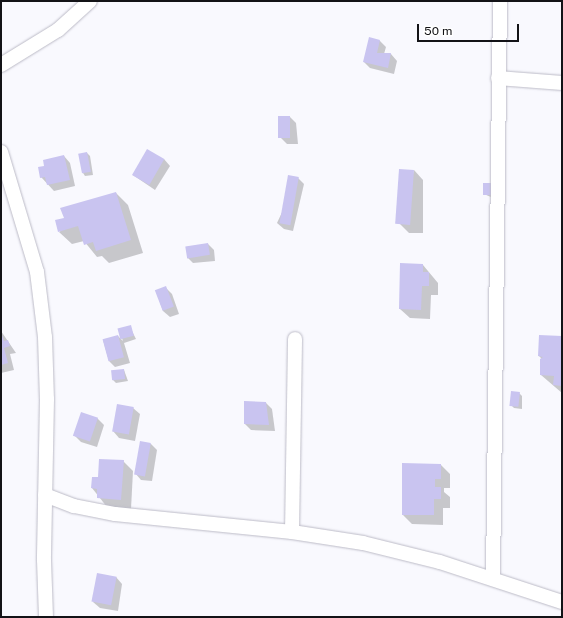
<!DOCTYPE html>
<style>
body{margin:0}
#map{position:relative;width:563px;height:618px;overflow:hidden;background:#f9f9fe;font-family:"Public Sans",sans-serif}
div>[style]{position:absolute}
.shadow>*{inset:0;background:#0003}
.building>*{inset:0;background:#c9c4f0;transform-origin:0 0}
.roads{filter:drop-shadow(0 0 1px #bcbbc7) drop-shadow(0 0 1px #bcbbc7)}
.minor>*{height:14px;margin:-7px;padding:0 7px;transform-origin:7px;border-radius:7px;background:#fff}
span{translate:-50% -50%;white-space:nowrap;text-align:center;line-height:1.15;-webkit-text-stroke:4px #fff;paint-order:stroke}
.frame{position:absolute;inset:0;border:2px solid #131317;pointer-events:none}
.scale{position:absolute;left:417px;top:24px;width:102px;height:18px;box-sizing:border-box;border:2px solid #131317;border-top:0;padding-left:5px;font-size:12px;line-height:14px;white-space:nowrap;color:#131317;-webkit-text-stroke:3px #fff;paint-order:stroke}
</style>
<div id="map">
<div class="shadow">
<i style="clip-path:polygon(370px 38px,380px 41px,386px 47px,384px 54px,391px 54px,397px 61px,394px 74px,370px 68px,364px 62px)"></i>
<i style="clip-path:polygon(290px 117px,296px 123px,298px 144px,287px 144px,281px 138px)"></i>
<i style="clip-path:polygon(87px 153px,90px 156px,93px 175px,85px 176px,83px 173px)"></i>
<i style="clip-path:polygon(64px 156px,70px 163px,75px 186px,54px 191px,41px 177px,46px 166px)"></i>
<i style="clip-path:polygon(164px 159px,170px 166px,155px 190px,133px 175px)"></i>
<i style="clip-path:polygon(414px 170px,423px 180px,423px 233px,409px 233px,400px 224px)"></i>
<i style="clip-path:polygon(298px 178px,304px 184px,293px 231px,284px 229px,277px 223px)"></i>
<i style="clip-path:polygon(490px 184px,493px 187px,493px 198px,484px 194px)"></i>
<i style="clip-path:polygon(116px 193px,128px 205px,143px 253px,109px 263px,102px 256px,97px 257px,84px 241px,72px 244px,59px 232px)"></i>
<i style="clip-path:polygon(208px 244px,214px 250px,215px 261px,193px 263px,187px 257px)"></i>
<i style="clip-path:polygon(423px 265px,438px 283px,438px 295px,431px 295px,430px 319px,410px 318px,400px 309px)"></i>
<i style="clip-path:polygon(166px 288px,172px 294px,179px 314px,170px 317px,163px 311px,156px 291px)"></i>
<i style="clip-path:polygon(130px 327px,136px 339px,124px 343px,130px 363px,115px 367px,109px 361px,103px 340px,118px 336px,123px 341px,119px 330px)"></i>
<i style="clip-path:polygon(1px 331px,16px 353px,10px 354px,14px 370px,1px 373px)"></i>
<i style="clip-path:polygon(562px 337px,562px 393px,541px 375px,542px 359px,539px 356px)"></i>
<i style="clip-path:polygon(124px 370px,128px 381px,116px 383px,113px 380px)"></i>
<i style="clip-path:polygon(519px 393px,522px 396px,522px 409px,514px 408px,511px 405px)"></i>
<i style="clip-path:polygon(245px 402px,266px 403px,272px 409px,275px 431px,251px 430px,245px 424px)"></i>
<i style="clip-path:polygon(133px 408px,140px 414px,135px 441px,119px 438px,113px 431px)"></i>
<i style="clip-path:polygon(97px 418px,104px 425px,97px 447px,81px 442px,74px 435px)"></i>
<i style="clip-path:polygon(141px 442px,151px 444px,157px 450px,152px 481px,141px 480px,135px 473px)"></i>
<i style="clip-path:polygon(123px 461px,133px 471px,131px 509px,107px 507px,92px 488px,99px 478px)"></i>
<i style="clip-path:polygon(441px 465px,450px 474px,450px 488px,444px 488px,444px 492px,450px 497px,450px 508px,443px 508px,443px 525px,412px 524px,403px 515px)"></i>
<i style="clip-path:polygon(116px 577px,122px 584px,118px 611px,100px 608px,93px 602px)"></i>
</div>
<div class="building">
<i style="clip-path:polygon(369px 37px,380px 40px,377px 53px,391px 53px,388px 68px,363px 62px)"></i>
<i style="left:278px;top:116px;width:12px;height:22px"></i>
<i style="left:147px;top:149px;width:20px;height:30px;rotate:30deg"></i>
<i style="left:87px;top:152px;width:20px;height:9px;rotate:79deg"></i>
<i style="clip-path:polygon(64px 155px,70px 180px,47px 185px,45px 177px,40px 178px,38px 167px,44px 166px,43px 160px)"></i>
<i style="left:399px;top:169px;width:15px;height:55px;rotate:4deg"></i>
<i style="left:288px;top:175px;width:11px;height:49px;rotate:10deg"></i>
<i style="left:483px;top:183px;width:8px;height:12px"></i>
<i style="clip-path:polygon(116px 192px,131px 240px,96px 251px,93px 242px,84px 245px,78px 226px,58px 232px,55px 220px,64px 218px,60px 208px)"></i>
<i style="left:208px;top:243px;width:12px;height:23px;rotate:81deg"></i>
<i style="clip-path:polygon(400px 263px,423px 264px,423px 272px,429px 272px,429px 286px,422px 286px,421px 310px,399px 309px)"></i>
<i style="left:166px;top:286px;width:22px;height:12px;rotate:69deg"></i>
<i style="left:131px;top:325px;width:11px;height:14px;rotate:75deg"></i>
<i style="clip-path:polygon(1px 333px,4px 341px,8px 340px,10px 346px,4px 348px,8px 363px,1px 365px)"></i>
<i style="left:118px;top:335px;width:23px;height:16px;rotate:75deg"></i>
<i style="clip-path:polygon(539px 335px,562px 336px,562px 386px,553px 385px,554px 376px,540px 375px,540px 359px,543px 357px,538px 356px)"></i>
<i style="left:124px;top:369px;width:10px;height:13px;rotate:84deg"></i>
<i style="left:511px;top:391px;width:9px;height:15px;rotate:6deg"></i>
<i style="clip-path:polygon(244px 401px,266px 402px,269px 425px,244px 424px)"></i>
<i style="left:117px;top:404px;width:17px;height:28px;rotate:10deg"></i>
<i style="left:81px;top:412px;width:18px;height:25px;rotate:19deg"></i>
<i style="left:140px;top:441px;width:11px;height:34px;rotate:10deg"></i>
<i style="clip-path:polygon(99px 459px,124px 460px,121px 500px,97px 498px,97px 489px,91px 488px,92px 477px,98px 477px)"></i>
<i style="clip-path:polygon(402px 463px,441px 464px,441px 479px,435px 479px,435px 487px,441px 487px,441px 499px,434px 499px,434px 515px,402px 515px)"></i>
<i style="left:97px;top:573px;width:20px;height:29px;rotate:11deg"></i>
</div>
<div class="roads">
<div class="minor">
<i style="left:1px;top:65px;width:67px;rotate:-31.6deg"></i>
<i style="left:58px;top:30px;width:43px;rotate:-42.2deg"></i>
<i style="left:498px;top:78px;width:64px;rotate:4.5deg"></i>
<i style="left:1px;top:152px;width:125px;rotate:73.3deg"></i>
<i style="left:37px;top:272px;width:65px;rotate:83deg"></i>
<i style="left:45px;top:337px;width:62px;rotate:88.2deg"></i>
<i style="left:47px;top:399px;width:161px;rotate:91.1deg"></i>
<i style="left:44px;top:560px;width:57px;rotate:88deg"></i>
<i style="left:45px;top:495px;width:31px;rotate:21deg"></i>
<i style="left:74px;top:506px;width:42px;rotate:11deg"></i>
<i style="left:115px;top:514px;width:178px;rotate:5.8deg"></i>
<i style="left:292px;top:532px;width:72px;rotate:8.8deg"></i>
<i style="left:363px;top:543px;width:79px;rotate:13.9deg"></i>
<i style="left:440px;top:562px;width:128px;rotate:18.2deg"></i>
<i style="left:292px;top:532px;width:193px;rotate:-89.1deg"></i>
<i style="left:493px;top:579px;width:578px;rotate:-89.31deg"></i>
</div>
</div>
<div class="frame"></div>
<div class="scale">50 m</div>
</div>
